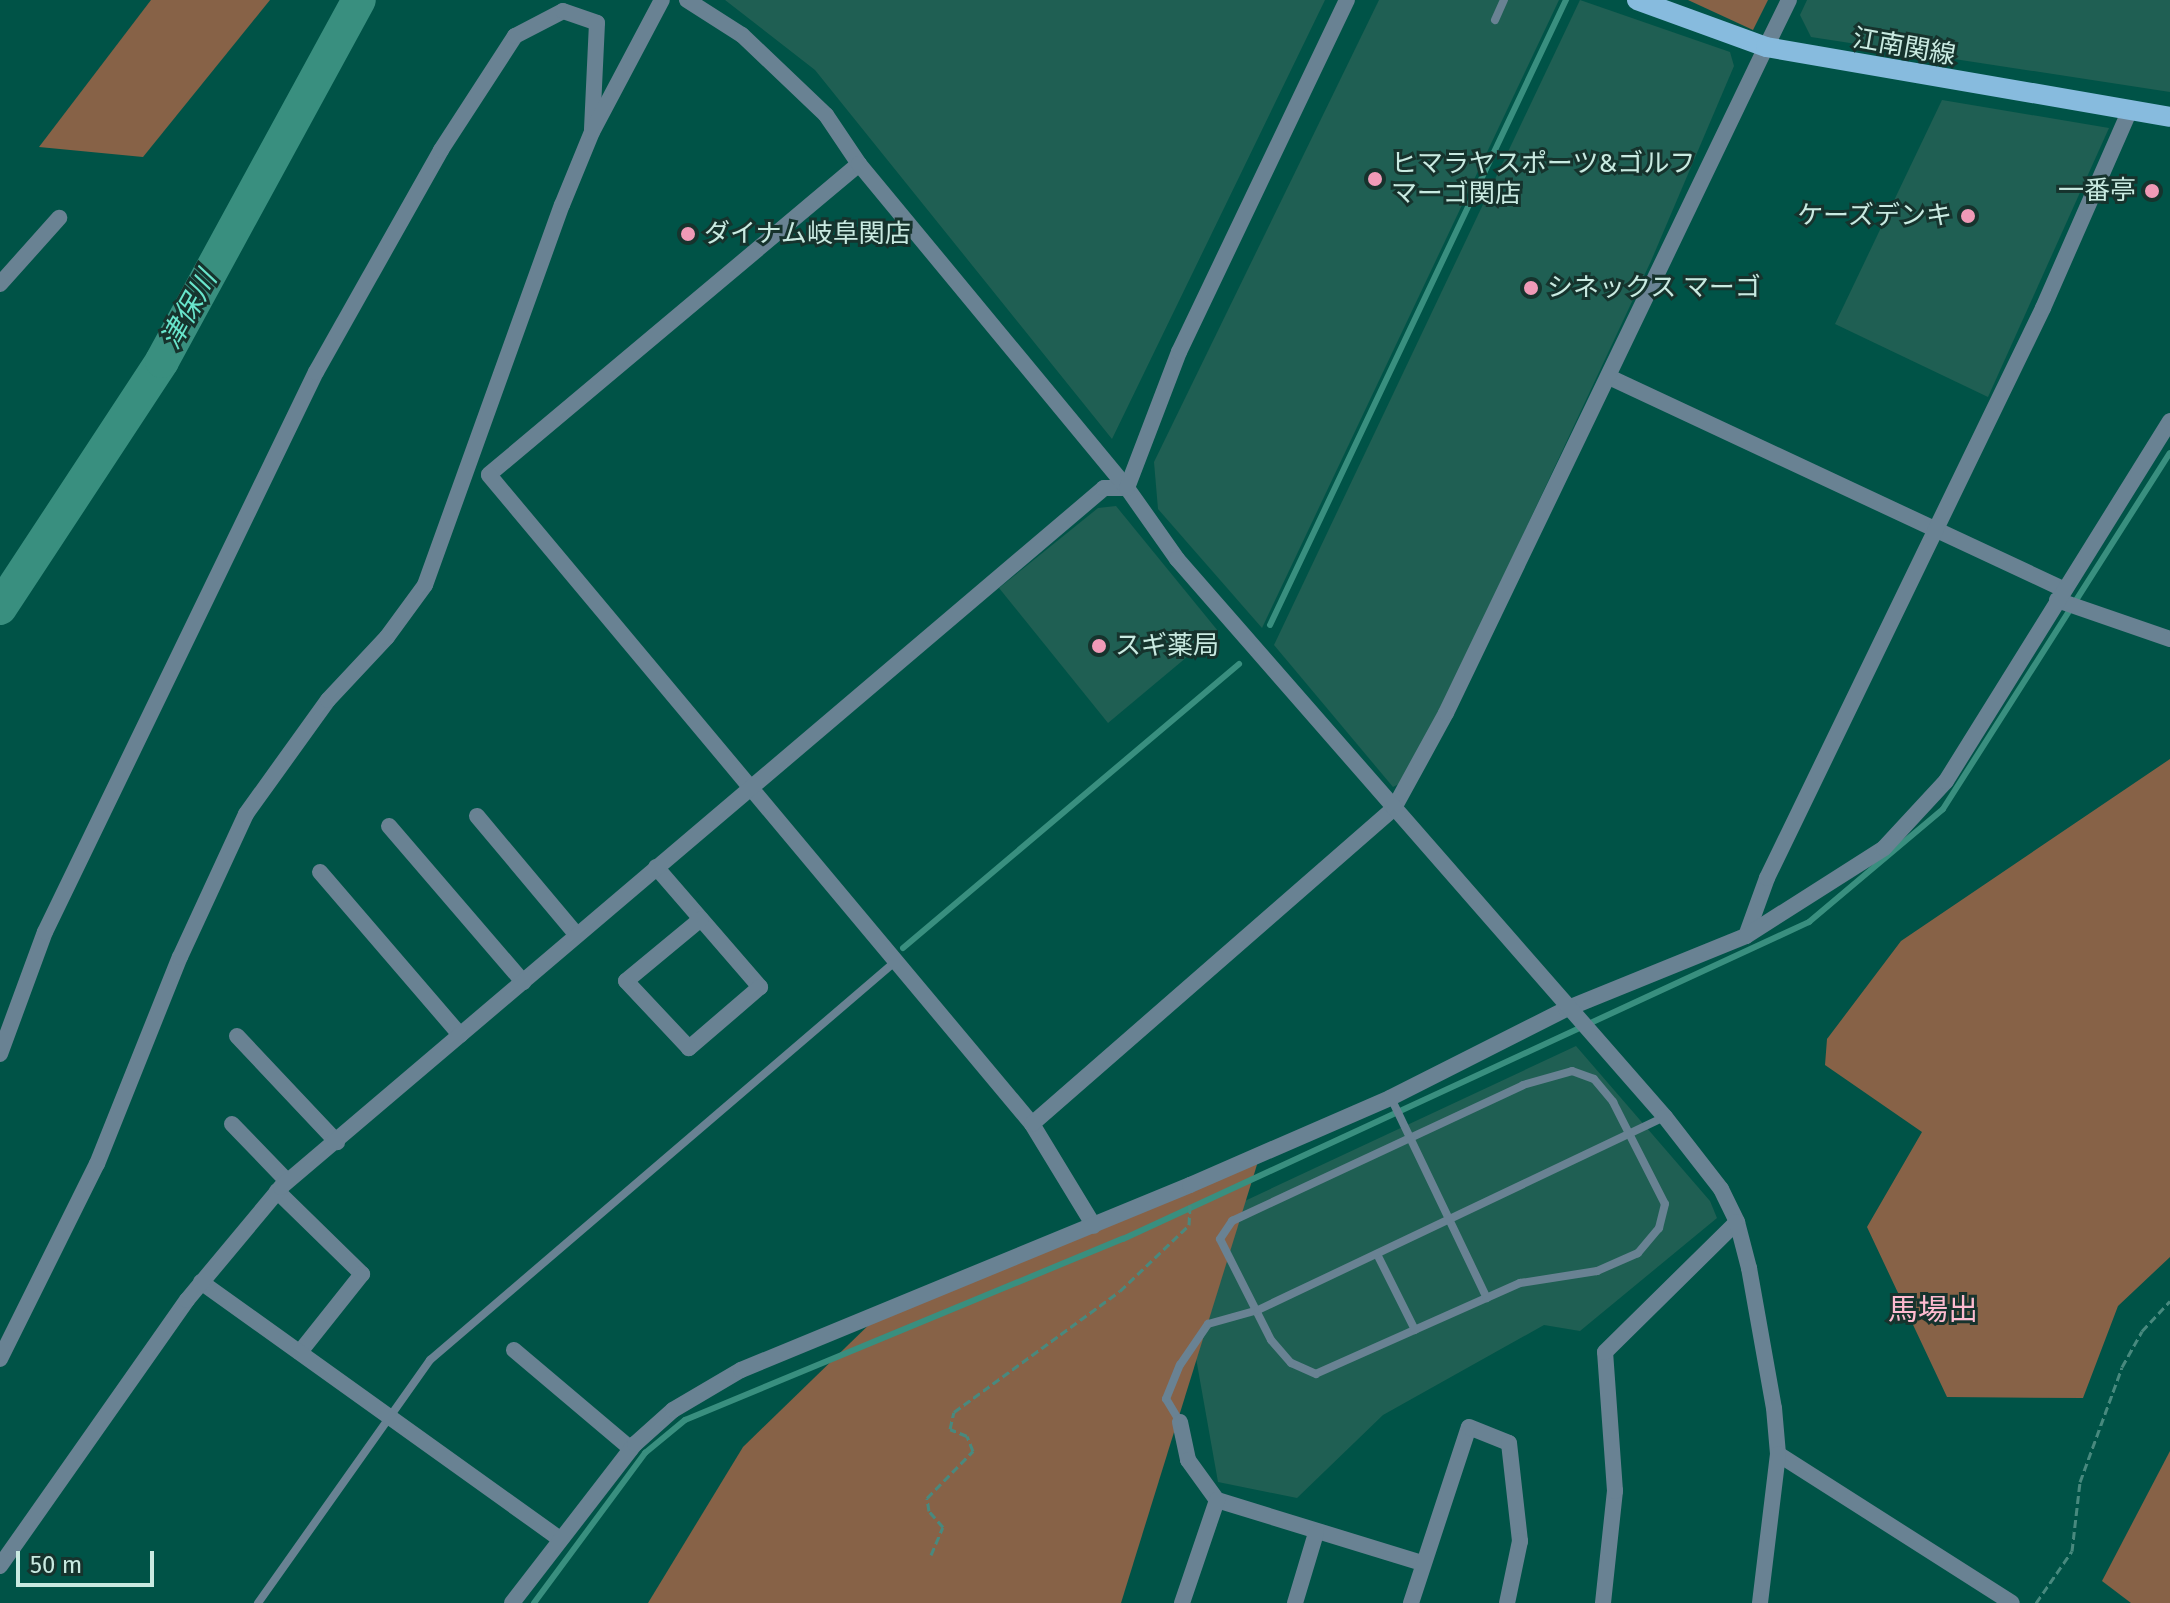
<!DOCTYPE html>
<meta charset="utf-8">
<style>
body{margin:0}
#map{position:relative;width:2170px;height:1603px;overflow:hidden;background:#005347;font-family:"Fira Sans","Noto Sans JP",sans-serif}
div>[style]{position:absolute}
.built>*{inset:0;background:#1f5f53}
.green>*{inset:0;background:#876247}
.stream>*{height:6px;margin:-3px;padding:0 3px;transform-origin:3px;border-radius:3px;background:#398f7f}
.river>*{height:34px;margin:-17px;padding:0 17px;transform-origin:17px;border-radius:17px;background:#398f7f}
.path>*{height:3px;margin-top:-1.5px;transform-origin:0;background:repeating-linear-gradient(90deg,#48897e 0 8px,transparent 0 12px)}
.service>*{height:8px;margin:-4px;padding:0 4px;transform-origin:4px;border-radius:4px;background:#698293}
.minor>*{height:16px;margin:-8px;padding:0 8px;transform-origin:8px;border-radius:8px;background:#698293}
.tertiary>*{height:16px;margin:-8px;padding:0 8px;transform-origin:8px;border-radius:8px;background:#698293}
.primary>*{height:20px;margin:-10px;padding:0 10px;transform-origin:10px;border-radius:10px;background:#87bbde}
.dots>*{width:22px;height:22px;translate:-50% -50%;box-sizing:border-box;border:4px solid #16332d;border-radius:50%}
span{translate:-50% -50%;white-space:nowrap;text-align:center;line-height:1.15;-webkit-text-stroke:6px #16332d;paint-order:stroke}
.street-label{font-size:26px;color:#c9eae1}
.poi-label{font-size:26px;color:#c9eae1}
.left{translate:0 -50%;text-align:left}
.right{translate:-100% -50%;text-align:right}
.water-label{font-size:28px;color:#69e5cc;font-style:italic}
.quarter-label{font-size:30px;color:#fdbbd0}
.scale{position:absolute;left:16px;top:1551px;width:138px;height:36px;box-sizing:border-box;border:4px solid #c9eae1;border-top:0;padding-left:10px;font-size:24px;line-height:28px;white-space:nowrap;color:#c9eae1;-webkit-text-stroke:6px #16332d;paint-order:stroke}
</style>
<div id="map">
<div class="built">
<i style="clip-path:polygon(725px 0,1325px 0,1112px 439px,815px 70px)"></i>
<i style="clip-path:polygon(1379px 0,1559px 0,1262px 628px,1158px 509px,1154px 462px)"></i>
<i style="clip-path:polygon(1580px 0,1730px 52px,1734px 66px,1651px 261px,1448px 695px,1405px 781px,1393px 787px,1274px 645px)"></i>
<i style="clip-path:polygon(1807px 0,2170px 0,2170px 92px,1811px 37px,1800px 15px)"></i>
<i style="clip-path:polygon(1942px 100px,2109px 128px,1988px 397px,1835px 324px)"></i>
<i style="clip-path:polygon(1116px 506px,1218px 631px,1108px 723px,999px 588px,1098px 508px)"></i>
<i style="clip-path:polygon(1576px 1046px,1710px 1201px,1717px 1218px,1580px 1331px,1544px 1325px,1383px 1415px,1297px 1498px,1218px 1482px,1174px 1234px)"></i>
</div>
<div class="green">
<i style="clip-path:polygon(151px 0,270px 0,143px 157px,39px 147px)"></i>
<i style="clip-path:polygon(1688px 0,1768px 0,1753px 30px)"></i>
<i style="clip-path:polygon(2170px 759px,2170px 1257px,2118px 1306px,2083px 1398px,1947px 1397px,1867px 1227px,1922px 1132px,1825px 1065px,1827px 1039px,1901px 941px)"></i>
<i style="clip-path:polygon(1260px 1155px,1121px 1603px,648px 1603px,743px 1447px,879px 1315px)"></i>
<i style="clip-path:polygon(2170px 1451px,2170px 1603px,2131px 1603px,2102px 1581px)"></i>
</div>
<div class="stream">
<i style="left:1270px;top:625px;width:692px;rotate:-64.66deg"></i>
<i style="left:903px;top:948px;width:440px;rotate:-40.2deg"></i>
<i style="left:534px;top:1603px;width:187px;rotate:-53.5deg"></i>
<i style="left:645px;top:1453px;width:52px;rotate:-39.5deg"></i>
<i style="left:685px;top:1420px;width:474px;rotate:-22.5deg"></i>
<i style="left:1123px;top:1239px;width:756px;rotate:-24.8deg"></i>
<i style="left:1809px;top:922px;width:175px;rotate:-40.1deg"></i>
<i style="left:1943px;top:809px;width:422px;rotate:-57.5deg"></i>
</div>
<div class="river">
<i style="left:0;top:608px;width:295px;rotate:-56.7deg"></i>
<i style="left:162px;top:361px;width:411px;rotate:-61.4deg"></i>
</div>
<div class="path">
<i style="left:931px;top:1555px;width:30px;rotate:-67deg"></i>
<i style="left:943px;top:1527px;width:21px;rotate:-131deg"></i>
<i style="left:929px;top:1511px;width:13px;rotate:-99deg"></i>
<i style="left:927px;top:1498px;width:66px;rotate:-45.6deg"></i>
<i style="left:973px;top:1451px;width:16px;rotate:-112deg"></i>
<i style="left:967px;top:1436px;width:18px;rotate:-158deg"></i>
<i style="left:950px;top:1429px;width:17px;rotate:-77deg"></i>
<i style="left:954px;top:1412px;width:205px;rotate:-36.1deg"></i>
<i style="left:1120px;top:1291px;width:95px;rotate:-43.7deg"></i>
<i style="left:1189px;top:1225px;width:20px;rotate:-87deg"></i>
<i style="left:2036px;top:1603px;width:63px;rotate:-55.3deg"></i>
<i style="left:2072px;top:1551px;width:69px;rotate:-83.4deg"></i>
<i style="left:2080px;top:1482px;width:122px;rotate:-69.9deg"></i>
<i style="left:2122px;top:1367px;width:41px;rotate:-60.9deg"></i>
<i style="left:2142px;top:1331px;width:41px;rotate:-47deg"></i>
</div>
<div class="service">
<i style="left:1495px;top:20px;width:22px;rotate:-66deg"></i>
<i style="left:1572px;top:1071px;width:23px;rotate:20deg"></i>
<i style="left:1594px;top:1079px;width:30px;rotate:50deg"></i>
<i style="left:1613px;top:1102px;width:114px;rotate:63deg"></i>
<i style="left:1665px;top:1204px;width:25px;rotate:104deg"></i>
<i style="left:1659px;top:1228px;width:33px;rotate:130deg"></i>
<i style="left:1638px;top:1253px;width:45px;rotate:156.3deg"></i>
<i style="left:1597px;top:1271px;width:78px;rotate:171.1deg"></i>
<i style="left:1520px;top:1283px;width:223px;rotate:156deg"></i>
<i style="left:1316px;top:1374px;width:27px;rotate:-156deg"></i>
<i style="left:1291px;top:1363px;width:30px;rotate:-131deg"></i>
<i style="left:1271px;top:1340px;width:113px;rotate:-116.8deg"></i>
<i style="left:1220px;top:1239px;width:22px;rotate:-56deg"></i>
<i style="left:1232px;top:1221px;width:321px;rotate:-25deg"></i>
<i style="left:1523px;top:1085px;width:51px;rotate:-15.9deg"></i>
<i style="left:1391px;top:1098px;width:222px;rotate:64.4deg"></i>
<i style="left:1377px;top:1254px;width:85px;rotate:63.4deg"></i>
<i style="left:1180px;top:1422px;width:27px;rotate:-121deg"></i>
<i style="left:1166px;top:1399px;width:37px;rotate:-68deg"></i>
<i style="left:1180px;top:1365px;width:50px;rotate:-55.7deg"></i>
<i style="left:1208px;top:1324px;width:52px;rotate:-15.6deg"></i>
<i style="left:1258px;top:1310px;width:450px;rotate:-25.4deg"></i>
<i style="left:258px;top:1603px;width:298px;rotate:-54.7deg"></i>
<i style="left:430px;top:1360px;width:613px;rotate:-40.57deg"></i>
</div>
<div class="minor">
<i style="left:859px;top:164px;width:483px;rotate:140deg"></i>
<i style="left:489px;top:475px;width:846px;rotate:50.08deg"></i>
<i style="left:1032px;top:1124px;width:119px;rotate:58.7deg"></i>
<i style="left:0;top:284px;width:89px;rotate:-48.2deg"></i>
<i style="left:1609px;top:377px;width:501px;rotate:25.03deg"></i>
<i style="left:2057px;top:600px;width:120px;rotate:19deg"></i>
<i style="left:477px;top:816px;width:155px;rotate:50deg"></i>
<i style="left:389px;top:826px;width:206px;rotate:49.3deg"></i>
<i style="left:656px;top:867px;width:159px;rotate:49.1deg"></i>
<i style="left:760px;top:987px;width:94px;rotate:139.3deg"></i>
<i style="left:689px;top:1048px;width:92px;rotate:-133.2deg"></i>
<i style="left:626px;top:981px;width:97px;rotate:-39.6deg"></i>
<i style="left:320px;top:872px;width:215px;rotate:49.3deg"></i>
<i style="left:1746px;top:936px;width:62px;rotate:-70.1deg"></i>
<i style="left:1767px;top:878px;width:633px;rotate:-64.16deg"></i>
<i style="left:2043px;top:308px;width:216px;rotate:-66.3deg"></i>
<i style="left:237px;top:1036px;width:146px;rotate:46.7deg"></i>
<i style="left:0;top:1054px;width:130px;rotate:-69.8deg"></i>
<i style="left:45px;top:932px;width:622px;rotate:-64.18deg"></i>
<i style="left:316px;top:372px;width:255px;rotate:-60.6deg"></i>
<i style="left:441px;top:150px;width:136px;rotate:-57deg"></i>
<i style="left:515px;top:36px;width:54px;rotate:-27.5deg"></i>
<i style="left:563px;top:11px;width:36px;rotate:19deg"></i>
<i style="left:597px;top:23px;width:107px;rotate:92.7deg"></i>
<i style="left:232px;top:1124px;width:79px;rotate:46deg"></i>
<i style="left:1032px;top:1124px;width:481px;rotate:-41.1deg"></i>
<i style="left:1394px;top:808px;width:108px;rotate:-61.3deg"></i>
<i style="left:1446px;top:713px;width:739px;rotate:-64.34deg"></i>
<i style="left:277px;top:1191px;width:119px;rotate:44.3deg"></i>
<i style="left:362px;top:1274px;width:100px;rotate:128.5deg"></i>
<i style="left:201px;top:1282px;width:440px;rotate:35.6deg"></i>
<i style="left:514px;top:1350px;width:153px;rotate:40.2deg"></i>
<i style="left:0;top:1359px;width:218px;rotate:-63.6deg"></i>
<i style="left:97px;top:1164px;width:223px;rotate:-68.2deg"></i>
<i style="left:180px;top:957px;width:157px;rotate:-65.2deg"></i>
<i style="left:246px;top:814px;width:140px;rotate:-54.3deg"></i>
<i style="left:328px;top:700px;width:86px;rotate:-46.9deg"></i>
<i style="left:387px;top:637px;width:64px;rotate:-53.8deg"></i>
<i style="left:425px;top:585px;width:404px;rotate:-70.2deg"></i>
<i style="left:562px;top:205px;width:79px;rotate:-67.7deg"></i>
<i style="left:592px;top:132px;width:149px;rotate:-62.1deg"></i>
<i style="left:1180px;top:1422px;width:39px;rotate:78deg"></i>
<i style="left:1188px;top:1460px;width:49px;rotate:54.1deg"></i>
<i style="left:1217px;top:1500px;width:214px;rotate:17.1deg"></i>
<i style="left:1778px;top:1454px;width:277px;rotate:32.5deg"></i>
<i style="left:0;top:1566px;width:325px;rotate:-54.9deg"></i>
<i style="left:187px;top:1300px;width:147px;rotate:-50.2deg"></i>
<i style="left:281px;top:1187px;width:1080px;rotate:-40.34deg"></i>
<i style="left:1104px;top:488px;width:23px"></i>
<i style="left:512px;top:1603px;width:201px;rotate:-52.3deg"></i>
<i style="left:635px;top:1444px;width:51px;rotate:-41.8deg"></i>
<i style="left:673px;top:1410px;width:79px;rotate:-30.5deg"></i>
<i style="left:741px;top:1370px;width:486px;rotate:-22.4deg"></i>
<i style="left:1190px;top:1185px;width:218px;rotate:-23.5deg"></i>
<i style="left:1390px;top:1098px;width:197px;rotate:-26.8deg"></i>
<i style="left:1566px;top:1009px;width:194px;rotate:-22.1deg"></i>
<i style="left:1746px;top:936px;width:164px;rotate:-32.5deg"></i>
<i style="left:1884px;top:848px;width:91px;rotate:-47.2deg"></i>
<i style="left:1946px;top:781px;width:424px;rotate:-58.1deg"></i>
<i style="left:1182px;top:1603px;width:109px;rotate:-71.2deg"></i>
<i style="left:1295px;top:1603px;width:73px;rotate:-73.3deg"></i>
<i style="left:1411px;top:1603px;width:185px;rotate:-71.8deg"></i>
<i style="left:1469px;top:1427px;width:43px;rotate:21.8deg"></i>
<i style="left:1509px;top:1443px;width:99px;rotate:83.6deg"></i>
<i style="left:1520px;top:1541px;width:63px;rotate:101.8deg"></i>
<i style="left:1603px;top:1603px;width:113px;rotate:-83.9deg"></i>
<i style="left:1615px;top:1491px;width:139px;rotate:-94.1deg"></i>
<i style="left:1605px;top:1352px;width:185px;rotate:-44.6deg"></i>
</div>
<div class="tertiary">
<i style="left:687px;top:0;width:65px;rotate:32.5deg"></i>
<i style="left:742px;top:35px;width:116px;rotate:43.6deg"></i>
<i style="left:826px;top:115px;width:59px;rotate:56deg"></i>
<i style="left:859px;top:164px;width:420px;rotate:50.4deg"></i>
<i style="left:1127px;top:488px;width:87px;rotate:54.8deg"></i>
<i style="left:1177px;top:559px;width:741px;rotate:48.83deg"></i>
<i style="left:1665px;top:1117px;width:91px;rotate:52.1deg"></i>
<i style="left:1721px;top:1189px;width:37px;rotate:64deg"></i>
<i style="left:1737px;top:1222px;width:48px;rotate:75.4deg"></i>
<i style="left:1749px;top:1268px;width:142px;rotate:79.9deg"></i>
<i style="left:1774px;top:1408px;width:46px;rotate:85deg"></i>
<i style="left:1778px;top:1454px;width:150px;rotate:96.9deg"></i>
<i style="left:1766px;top:47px;width:52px;rotate:-63.9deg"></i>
<i style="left:1127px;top:488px;width:146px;rotate:-69.1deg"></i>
<i style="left:1179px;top:352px;width:390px;rotate:-64.5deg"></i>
</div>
<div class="primary">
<i style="left:1637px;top:0;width:137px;rotate:20deg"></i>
<i style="left:1766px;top:47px;width:410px;rotate:9.8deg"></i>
</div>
<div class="dots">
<i style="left:1375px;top:179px;background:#f09ab7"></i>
<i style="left:2152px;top:191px;background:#f09ab7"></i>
<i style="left:1968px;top:216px;background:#f09ab7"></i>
<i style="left:688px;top:234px;background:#f09ab7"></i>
<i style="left:1531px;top:288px;background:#f09ab7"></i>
<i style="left:1099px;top:646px;background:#f09ab7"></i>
</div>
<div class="street-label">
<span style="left:1904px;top:47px;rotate:10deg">江南関線</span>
</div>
<div class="poi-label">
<span class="left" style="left:1391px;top:179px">ヒマラヤスポーツ&amp;ゴルフ<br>マーゴ関店</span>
<span class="right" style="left:2136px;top:191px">一番亭</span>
<span class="right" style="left:1952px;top:216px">ケーズデンキ</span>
<span class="left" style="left:704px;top:234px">ダイナム岐阜関店</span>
<span class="left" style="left:1547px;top:288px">シネックス マーゴ</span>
<span class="left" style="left:1115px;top:646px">スギ薬局</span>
</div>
<div class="water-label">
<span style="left:189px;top:310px;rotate:-61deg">津保川</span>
</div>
<div class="quarter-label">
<span style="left:1933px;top:1310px">馬場出</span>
</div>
<div class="scale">50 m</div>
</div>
